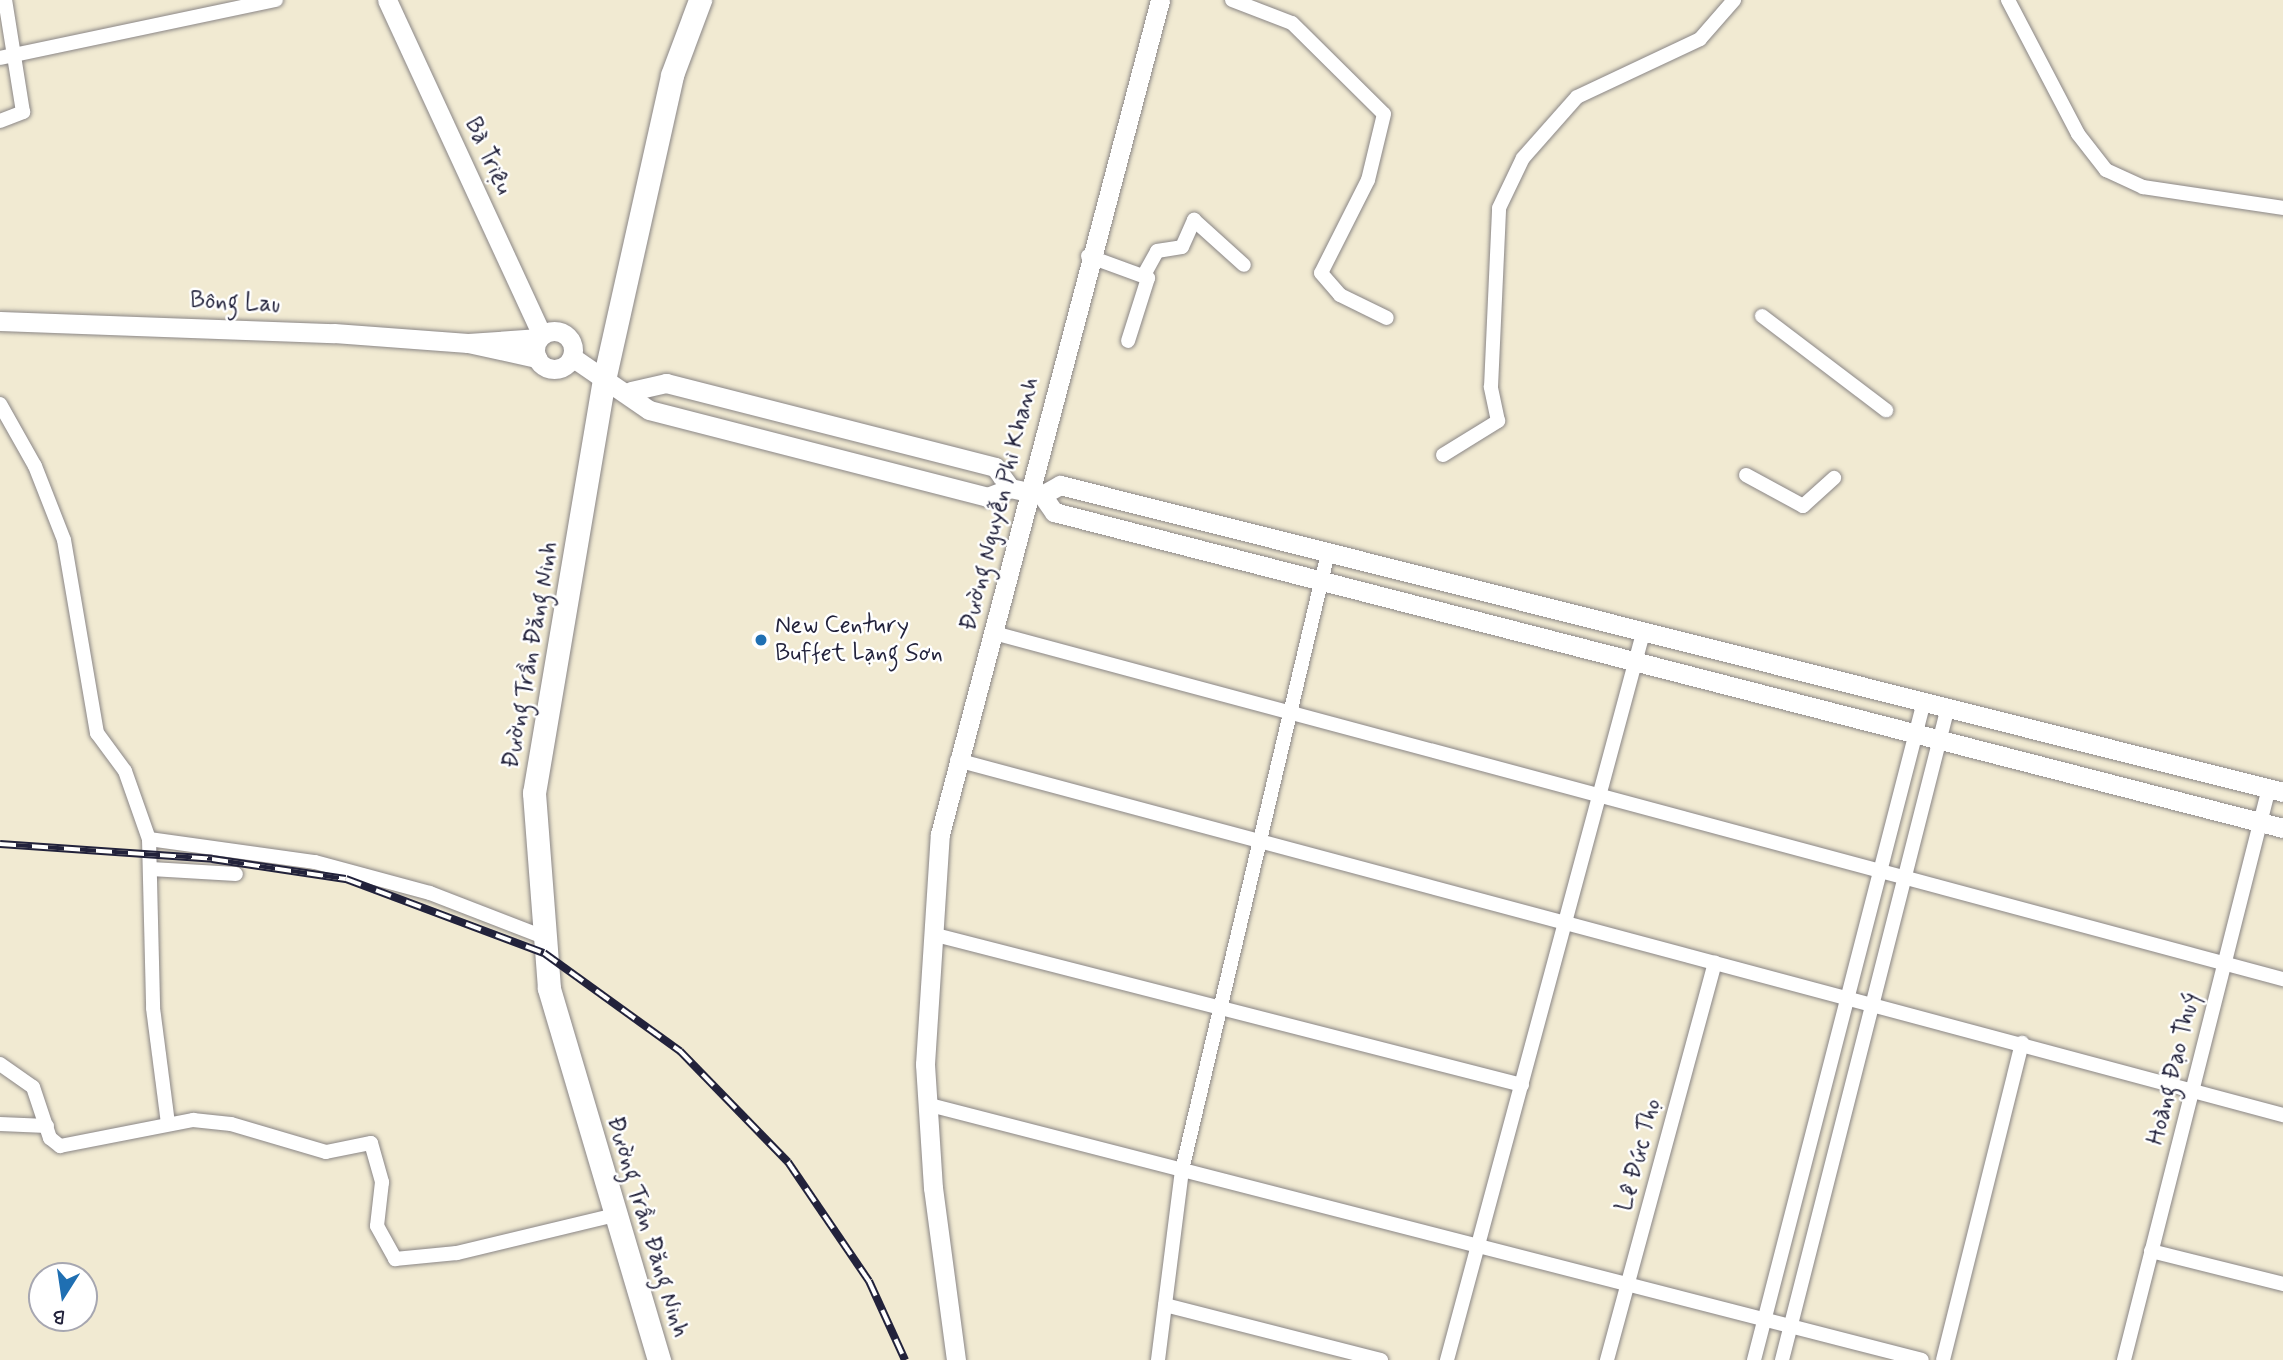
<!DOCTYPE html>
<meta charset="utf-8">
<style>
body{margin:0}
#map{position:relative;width:2283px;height:1360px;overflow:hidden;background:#f1ead2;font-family:Mynerve,sans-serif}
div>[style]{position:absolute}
.roads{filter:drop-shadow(0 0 2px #8a8686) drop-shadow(0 0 2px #8a8686)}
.street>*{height:14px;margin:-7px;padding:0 7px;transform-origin:7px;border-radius:7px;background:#fff}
.secondary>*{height:19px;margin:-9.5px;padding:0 9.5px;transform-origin:9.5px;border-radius:9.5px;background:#fff}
.secondary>.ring{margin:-9.5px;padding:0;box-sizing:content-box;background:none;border:19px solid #fff;border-radius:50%}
.primary>*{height:23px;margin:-11.5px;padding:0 11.5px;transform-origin:11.5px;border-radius:11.5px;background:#fff}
.rail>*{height:8px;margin-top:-4px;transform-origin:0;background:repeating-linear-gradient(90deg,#fff 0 16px,#22223b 0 32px);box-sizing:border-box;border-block:2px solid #22223b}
.dots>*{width:19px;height:19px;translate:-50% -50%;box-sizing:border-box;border:4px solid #fff;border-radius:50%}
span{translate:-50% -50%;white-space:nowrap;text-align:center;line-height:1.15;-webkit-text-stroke:5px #fff;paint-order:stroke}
.street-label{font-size:24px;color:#22223b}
.poi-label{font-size:24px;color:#22223b}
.left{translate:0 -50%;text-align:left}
.north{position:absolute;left:28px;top:1262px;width:70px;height:70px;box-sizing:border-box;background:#fff;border:2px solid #a7a7b1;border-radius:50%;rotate:192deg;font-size:19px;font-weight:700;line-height:28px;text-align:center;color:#22223b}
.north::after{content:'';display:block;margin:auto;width:24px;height:32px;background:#1f6fb2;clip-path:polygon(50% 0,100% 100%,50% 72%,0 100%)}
</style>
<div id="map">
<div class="roads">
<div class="street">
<i style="left:1232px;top:0;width:64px;rotate:21deg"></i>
<i style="left:1292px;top:23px;width:129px;rotate:44.7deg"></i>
<i style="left:1384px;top:114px;width:68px;rotate:103.6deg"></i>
<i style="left:1368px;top:180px;width:104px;rotate:116.8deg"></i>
<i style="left:1321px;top:273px;width:29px;rotate:49deg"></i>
<i style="left:1340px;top:295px;width:52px;rotate:26.1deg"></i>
<i style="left:2008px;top:0;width:151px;rotate:62.4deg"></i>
<i style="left:2078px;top:134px;width:46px;rotate:52.1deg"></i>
<i style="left:2106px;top:170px;width:41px;rotate:24.7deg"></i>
<i style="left:2143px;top:187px;width:142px;rotate:8.5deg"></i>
<i style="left:0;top:58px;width:282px;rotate:-11.9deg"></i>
<i style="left:0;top:121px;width:25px;rotate:-21deg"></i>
<i style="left:23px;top:112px;width:113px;rotate:-99.1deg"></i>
<i style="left:1088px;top:256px;width:64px;rotate:20.1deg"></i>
<i style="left:1148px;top:278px;width:66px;rotate:107.6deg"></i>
<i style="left:1145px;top:273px;width:25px;rotate:-61deg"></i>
<i style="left:1157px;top:251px;width:25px;rotate:-9deg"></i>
<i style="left:1182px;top:247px;width:30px;rotate:-66deg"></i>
<i style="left:1194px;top:220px;width:67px;rotate:42deg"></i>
<i style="left:1762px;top:316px;width:156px;rotate:37.2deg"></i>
<i style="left:0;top:404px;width:71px;rotate:60.6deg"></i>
<i style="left:35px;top:466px;width:79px;rotate:68.6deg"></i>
<i style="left:64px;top:540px;width:196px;rotate:80.3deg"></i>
<i style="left:97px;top:733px;width:47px;rotate:53.6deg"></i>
<i style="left:125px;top:771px;width:72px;rotate:70.6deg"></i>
<i style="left:149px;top:839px;width:169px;rotate:88.6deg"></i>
<i style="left:153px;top:1008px;width:117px;rotate:82.6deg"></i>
<i style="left:1443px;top:455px;width:65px;rotate:-31.7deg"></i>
<i style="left:1498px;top:421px;width:35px;rotate:-102deg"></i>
<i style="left:1491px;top:387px;width:179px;rotate:-87.4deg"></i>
<i style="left:1499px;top:208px;width:55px;rotate:-64.4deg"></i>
<i style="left:1523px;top:158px;width:81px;rotate:-48.5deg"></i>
<i style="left:1577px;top:97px;width:136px;rotate:-25.2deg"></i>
<i style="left:1700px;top:39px;width:52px;rotate:-48.9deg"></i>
<i style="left:1746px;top:475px;width:65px;rotate:28.5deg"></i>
<i style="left:1803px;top:506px;width:42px;rotate:-42.1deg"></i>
<i style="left:994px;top:633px;width:1335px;rotate:15.03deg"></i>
<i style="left:957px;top:760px;width:1373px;rotate:14.99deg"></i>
<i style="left:149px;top:839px;width:168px;rotate:7.9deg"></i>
<i style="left:315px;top:862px;width:119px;rotate:15.1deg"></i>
<i style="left:430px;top:893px;width:119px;rotate:21.2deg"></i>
<i style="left:151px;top:869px;width:85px;rotate:3.4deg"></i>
<i style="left:932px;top:934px;width:609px;rotate:14.36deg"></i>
<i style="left:0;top:1064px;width:40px;rotate:34.9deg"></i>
<i style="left:33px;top:1087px;width:54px;rotate:71.6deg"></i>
<i style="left:50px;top:1138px;width:13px;rotate:39deg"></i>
<i style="left:60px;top:1146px;width:136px;rotate:-11.1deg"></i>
<i style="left:193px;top:1120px;width:38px;rotate:6deg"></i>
<i style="left:231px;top:1124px;width:99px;rotate:16.4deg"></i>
<i style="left:326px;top:1152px;width:46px;rotate:-11.3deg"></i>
<i style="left:371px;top:1143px;width:41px;rotate:74.2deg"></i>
<i style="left:382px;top:1182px;width:44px;rotate:96.5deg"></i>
<i style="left:377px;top:1226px;width:38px;rotate:61deg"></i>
<i style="left:395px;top:1259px;width:62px;rotate:-5.5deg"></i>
<i style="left:457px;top:1253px;width:163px;rotate:-13.5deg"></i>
<i style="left:926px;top:1104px;width:1028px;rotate:14.41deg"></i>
<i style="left:0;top:1124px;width:47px;rotate:2.4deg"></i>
<i style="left:2151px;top:1251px;width:136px;rotate:14deg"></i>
<i style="left:1165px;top:1305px;width:223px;rotate:14.3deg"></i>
<i style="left:1158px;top:1360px;width:192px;rotate:-82.8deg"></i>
<i style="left:1182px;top:1170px;width:634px;rotate:-76.69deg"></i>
<i style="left:1447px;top:1360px;width:753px;rotate:-74.91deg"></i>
<i style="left:1607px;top:1360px;width:412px;rotate:-74.8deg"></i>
<i style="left:1754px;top:1360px;width:676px;rotate:-75.53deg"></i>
<i style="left:1782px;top:1360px;width:670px;rotate:-75.74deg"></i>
<i style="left:1943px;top:1360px;width:327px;rotate:-76deg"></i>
<i style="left:2124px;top:1360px;width:590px;rotate:-75.78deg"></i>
</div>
<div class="secondary">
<i style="left:387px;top:0;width:369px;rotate:65.2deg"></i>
<i style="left:0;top:321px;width:334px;rotate:2.1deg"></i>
<i style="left:334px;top:333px;width:134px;rotate:4.3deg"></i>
<i style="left:468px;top:343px;width:71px;rotate:12.3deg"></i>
<i class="ring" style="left:535px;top:331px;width:19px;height:19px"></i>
<i style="left:468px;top:343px;width:71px;rotate:-4deg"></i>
<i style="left:572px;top:357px;width:93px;rotate:34.5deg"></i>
<i style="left:649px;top:410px;width:349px;rotate:14.4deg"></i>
<i style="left:987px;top:497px;width:25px;rotate:-21deg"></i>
<i style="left:1010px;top:488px;width:33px;rotate:12deg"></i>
<i style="left:1042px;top:495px;width:21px;rotate:55deg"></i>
<i style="left:1054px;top:512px;width:1269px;rotate:14.42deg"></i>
<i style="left:631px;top:391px;width:36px;rotate:-13deg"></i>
<i style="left:666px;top:383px;width:340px;rotate:14.3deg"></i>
<i style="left:995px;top:467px;width:26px;rotate:54deg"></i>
<i style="left:1042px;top:495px;width:21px;rotate:-29deg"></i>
<i style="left:1060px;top:485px;width:1261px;rotate:14.09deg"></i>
<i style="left:956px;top:1360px;width:174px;rotate:-97.6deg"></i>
<i style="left:933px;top:1188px;width:124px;rotate:-93.7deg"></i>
<i style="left:925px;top:1064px;width:230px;rotate:-86.3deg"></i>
<i style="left:940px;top:834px;width:863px;rotate:-75.22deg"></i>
</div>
<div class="primary">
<i style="left:659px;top:1360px;width:388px;rotate:-106.5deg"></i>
<i style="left:549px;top:988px;width:196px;rotate:-94.4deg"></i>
<i style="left:534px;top:793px;width:419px;rotate:-80.4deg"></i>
<i style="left:604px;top:380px;width:312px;rotate:-77.4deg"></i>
<i style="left:672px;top:75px;width:80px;rotate:-69.5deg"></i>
</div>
</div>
<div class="rail">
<i style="left:0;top:844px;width:213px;rotate:4deg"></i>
<i style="left:212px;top:859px;width:135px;rotate:8.5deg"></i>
<i style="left:346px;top:879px;width:211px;rotate:20.5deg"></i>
<i style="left:544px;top:953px;width:168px;rotate:35.8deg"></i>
<i style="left:680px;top:1051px;width:155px;rotate:45.8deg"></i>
<i style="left:788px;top:1162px;width:144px;rotate:55.8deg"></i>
<i style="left:869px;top:1281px;width:87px;rotate:65.5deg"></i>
</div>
<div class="dots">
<i style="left:761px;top:640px;background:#1f6fb2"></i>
</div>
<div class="street-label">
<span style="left:488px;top:156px;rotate:65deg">Bà Triệu</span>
<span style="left:235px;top:303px;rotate:3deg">Bông Lau</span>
<span style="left:1000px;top:504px;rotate:-76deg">Đường Nguyễn Phi Khanh</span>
<span style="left:531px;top:655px;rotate:-80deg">Đường Trần Đăng Ninh</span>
<span style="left:2174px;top:1069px;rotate:-76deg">Hoàng Đạo Thuý</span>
<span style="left:1639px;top:1155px;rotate:-75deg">Lê Đức Thọ</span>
<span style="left:647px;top:1227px;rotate:73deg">Đường Trần Đăng Ninh</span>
</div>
<div class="poi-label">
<span class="left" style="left:775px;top:640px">New Century<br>Buffet Lạng Sơn</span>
</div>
<div class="north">B</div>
</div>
